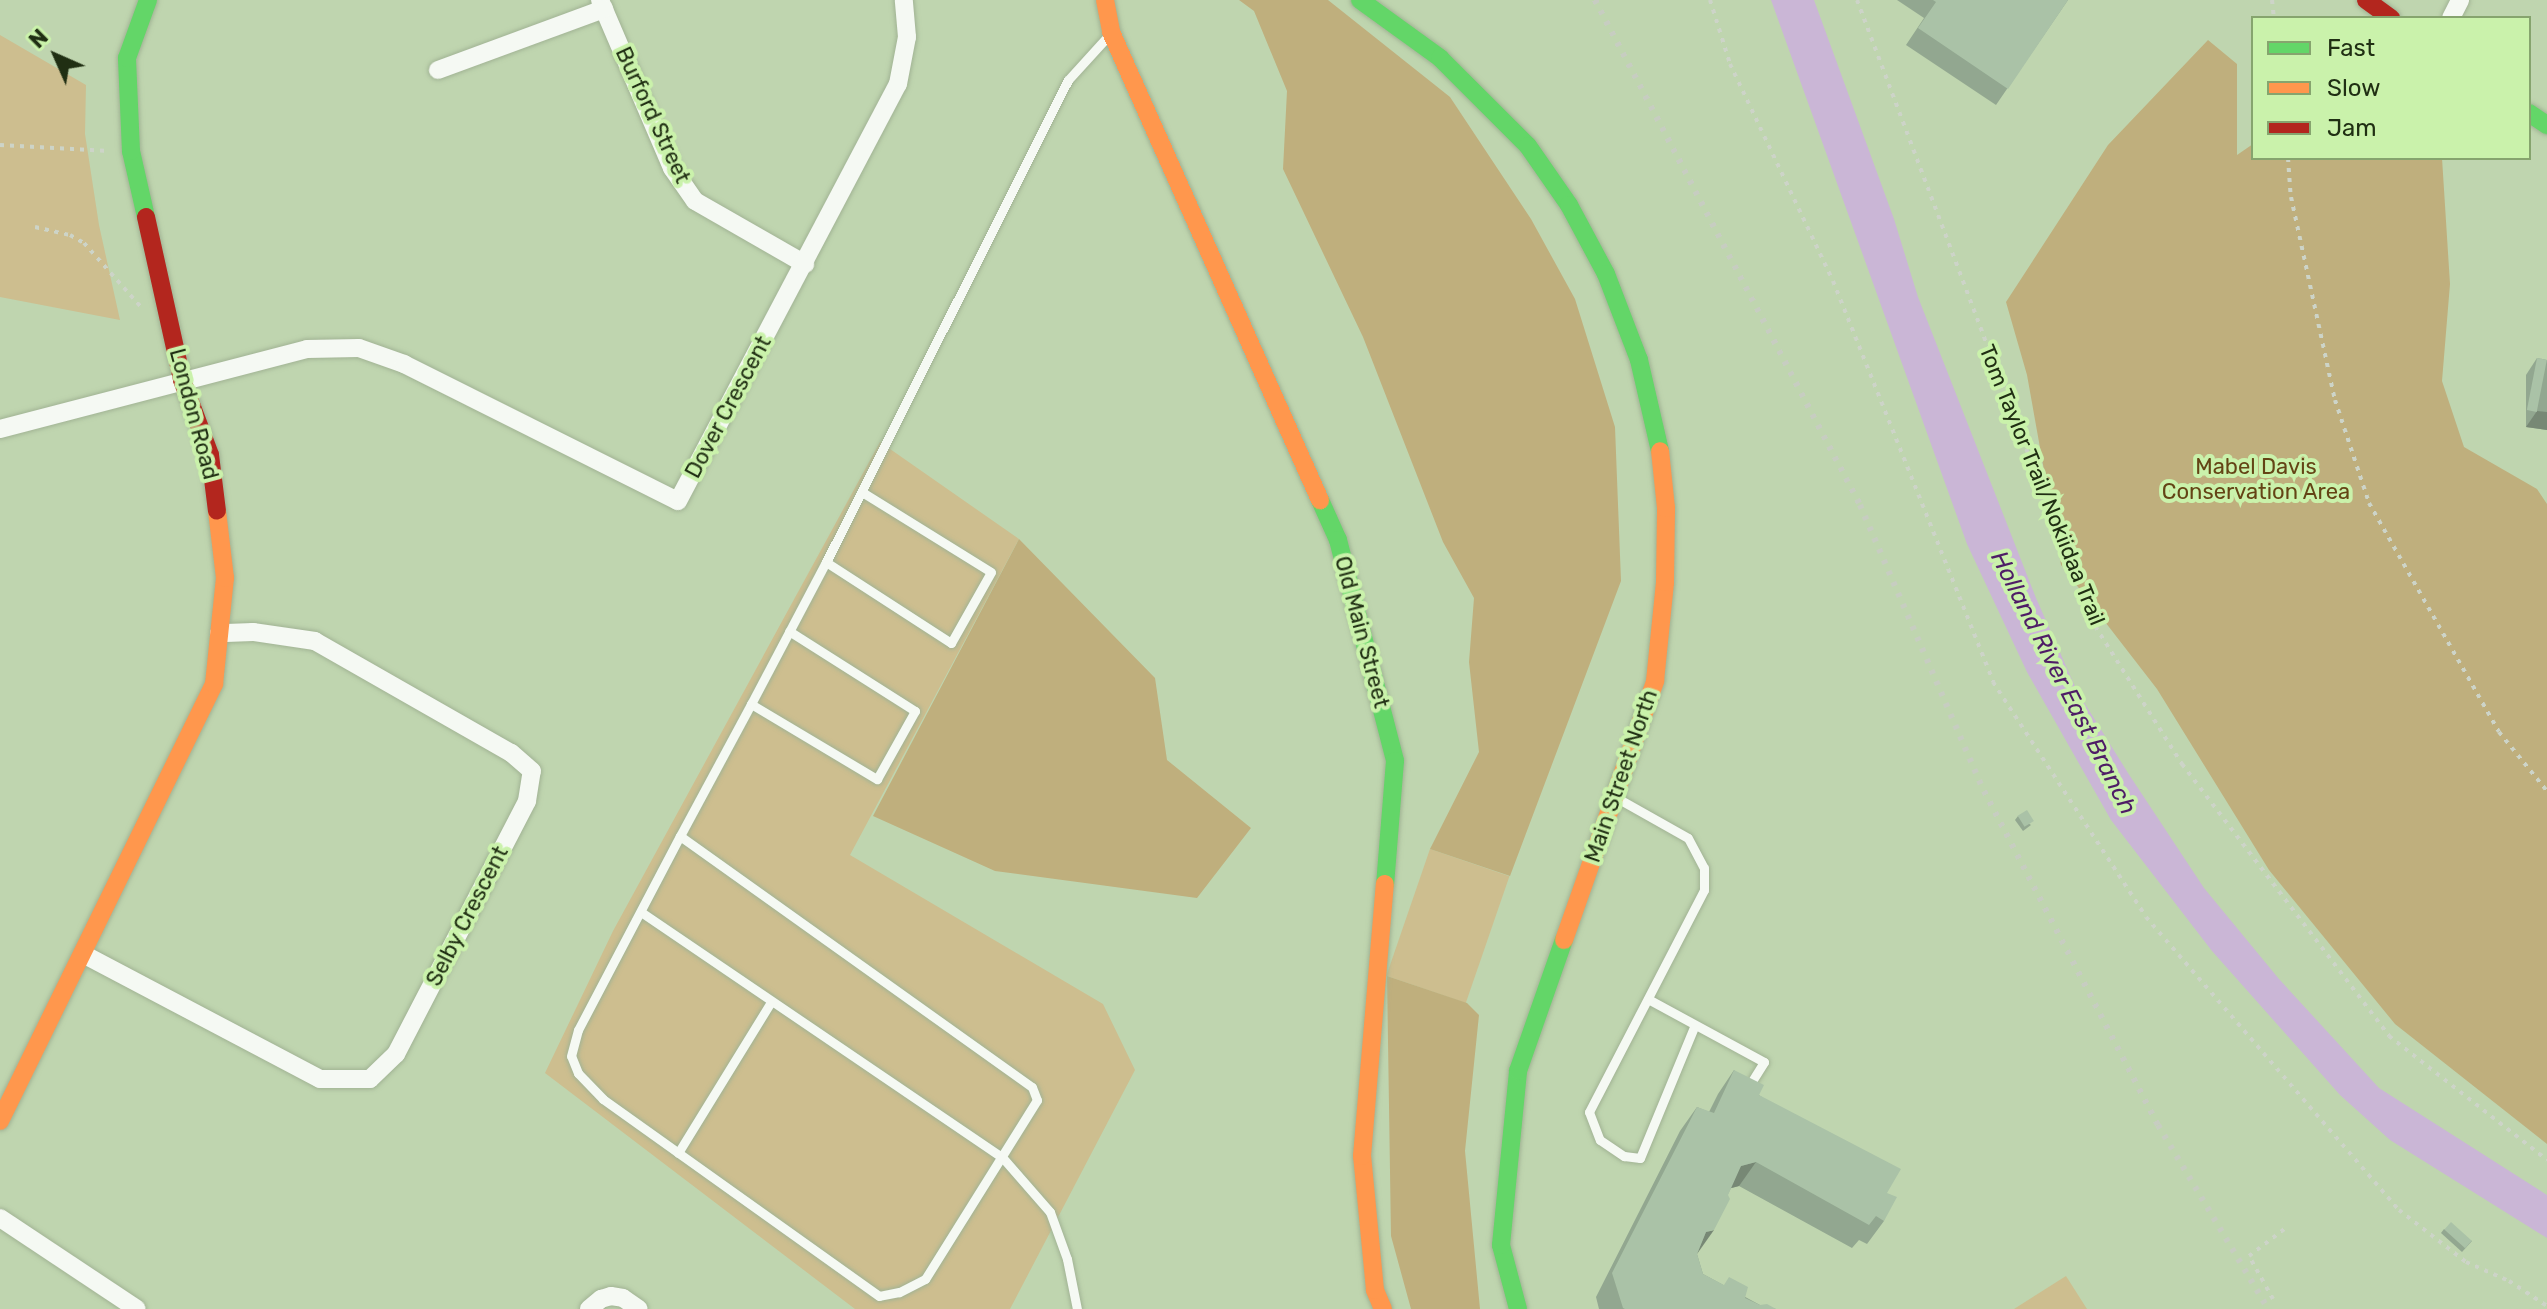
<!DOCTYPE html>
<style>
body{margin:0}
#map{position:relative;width:2547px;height:1309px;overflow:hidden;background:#bfd5af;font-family:Rubik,sans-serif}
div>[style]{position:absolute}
.green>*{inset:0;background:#cdbe8f;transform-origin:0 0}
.forest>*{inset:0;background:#bfaf7d}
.water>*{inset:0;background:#cab6d6}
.path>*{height:4px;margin-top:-2px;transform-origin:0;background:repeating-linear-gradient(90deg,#cdd4c8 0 4px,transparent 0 10px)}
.roads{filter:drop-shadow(0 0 2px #a1b394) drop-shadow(0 0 2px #a1b394)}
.lane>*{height:9px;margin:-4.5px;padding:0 4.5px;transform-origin:4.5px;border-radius:4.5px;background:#f5f9f3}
.street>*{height:18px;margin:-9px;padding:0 9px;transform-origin:9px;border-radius:9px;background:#f5f9f3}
.fast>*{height:18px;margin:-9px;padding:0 9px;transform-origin:9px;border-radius:9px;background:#63d668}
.slow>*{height:18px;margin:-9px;padding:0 9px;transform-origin:9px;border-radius:9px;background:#ff974d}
.jam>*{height:18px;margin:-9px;padding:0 9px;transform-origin:9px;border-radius:9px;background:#b3261e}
.rail>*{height:6px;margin-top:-3px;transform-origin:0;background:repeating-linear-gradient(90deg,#c7cdc1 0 4px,transparent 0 12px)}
.wall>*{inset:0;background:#92a790}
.shaded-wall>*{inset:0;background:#778875}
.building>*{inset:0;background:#aac2a7;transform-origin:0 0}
span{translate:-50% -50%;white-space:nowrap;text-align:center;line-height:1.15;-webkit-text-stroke:8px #caf2ab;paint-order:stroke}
.street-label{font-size:22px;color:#202f13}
.park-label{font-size:22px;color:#644415}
.water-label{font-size:24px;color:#4e1d66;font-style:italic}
.legend{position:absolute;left:2251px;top:16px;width:280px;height:144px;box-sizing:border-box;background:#caf2ab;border:2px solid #86a46e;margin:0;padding:10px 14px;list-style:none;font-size:24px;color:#202f13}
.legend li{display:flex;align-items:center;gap:16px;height:40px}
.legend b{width:40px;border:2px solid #86a46e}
.north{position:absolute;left:16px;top:16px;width:80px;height:80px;-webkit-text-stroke:6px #caf2ab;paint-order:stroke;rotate:315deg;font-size:22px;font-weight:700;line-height:32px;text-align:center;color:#202f13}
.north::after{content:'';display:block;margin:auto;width:28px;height:36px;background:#202f13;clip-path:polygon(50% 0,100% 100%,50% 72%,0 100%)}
</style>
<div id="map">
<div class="green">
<i style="clip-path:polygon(0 35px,86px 85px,85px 134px,99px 225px,120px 320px,0 297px)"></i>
<i style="clip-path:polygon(880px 442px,1019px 539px,850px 855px,1103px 1004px,1135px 1070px,1010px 1309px,855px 1309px,545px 1073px,613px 931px)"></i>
<i style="left:1430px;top:849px;width:84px;height:134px;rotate:19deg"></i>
<i style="clip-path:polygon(2066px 1276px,2087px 1309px,2014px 1309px)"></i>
</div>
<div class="forest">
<i style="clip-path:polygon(1239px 0,1328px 0,1450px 97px,1531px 219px,1575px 299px,1615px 427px,1621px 581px,1510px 876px,1430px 849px,1479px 752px,1469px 662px,1474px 598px,1443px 542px,1363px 337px,1283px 169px,1287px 91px,1254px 11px)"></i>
<i style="clip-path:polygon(2208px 40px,2237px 64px,2237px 155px,2253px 144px,2253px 158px,2442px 158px,2450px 284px,2442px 381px,2464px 447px,2537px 489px,2547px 504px,2547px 1144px,2395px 1024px,2269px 870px,2157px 689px,2061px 565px,2027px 375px,2006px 302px,2108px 145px)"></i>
<i style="clip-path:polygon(1019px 539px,1155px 678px,1167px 760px,1251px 828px,1197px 898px,995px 871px,873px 816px)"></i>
<i style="clip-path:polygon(1387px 976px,1467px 1003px,1479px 1015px,1465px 1151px,1480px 1309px,1411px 1309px,1391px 1236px)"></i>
</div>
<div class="water">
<i style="clip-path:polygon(1771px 0,1814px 0,1894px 219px,1918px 297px,2036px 598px,2077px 691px,2128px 773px,2204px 888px,2279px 979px,2379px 1088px,2547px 1195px,2547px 1238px,2390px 1140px,2340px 1095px,2212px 951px,2111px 820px,2027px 672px,1967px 544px)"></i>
</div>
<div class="path">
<i style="left:1710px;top:0;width:67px;rotate:72.6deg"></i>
<i style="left:1730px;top:64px;width:240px;rotate:64.6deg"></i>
<i style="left:1833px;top:281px;width:432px;rotate:68.2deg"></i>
<i style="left:1993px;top:682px;width:280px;rotate:56.9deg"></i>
<i style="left:2146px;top:917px;width:387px;rotate:49.2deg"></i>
<i style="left:2399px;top:1210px;width:85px;rotate:37.8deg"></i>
<i style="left:2466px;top:1262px;width:47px;rotate:23.8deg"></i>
<i style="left:2509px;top:1281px;width:45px;rotate:33.3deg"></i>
<i style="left:1857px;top:0;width:660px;rotate:69.34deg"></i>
<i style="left:2090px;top:618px;width:173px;rotate:57.8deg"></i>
<i style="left:2182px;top:764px;width:342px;rotate:52.7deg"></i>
<i style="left:2389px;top:1036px;width:201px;rotate:38.1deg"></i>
<i style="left:2272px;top:0;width:18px;rotate:84deg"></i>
<i style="left:0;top:145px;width:109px;rotate:3.2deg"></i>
<i style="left:2288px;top:158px;width:39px;rotate:86deg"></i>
<i style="left:2291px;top:197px;width:208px;rotate:77.8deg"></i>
<i style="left:2335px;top:400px;width:108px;rotate:71.7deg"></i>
<i style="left:2369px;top:503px;width:263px;rotate:60.4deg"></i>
<i style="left:2499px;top:732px;width:76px;rotate:50.9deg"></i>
<i style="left:35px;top:227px;width:36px;rotate:13deg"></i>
<i style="left:70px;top:235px;width:16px;rotate:30deg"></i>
<i style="left:84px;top:243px;width:86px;rotate:48.3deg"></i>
<i style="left:2273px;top:1299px;width:49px;rotate:-119.2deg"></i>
<i style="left:2249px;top:1256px;width:48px;rotate:-37.3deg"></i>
</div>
<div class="roads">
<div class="lane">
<i style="left:826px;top:562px;width:149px;rotate:32.9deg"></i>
<i style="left:951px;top:643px;width:81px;rotate:-60.6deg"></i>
<i style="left:991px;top:572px;width:152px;rotate:-148.2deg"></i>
<i style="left:751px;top:704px;width:147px;rotate:30.8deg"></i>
<i style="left:877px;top:779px;width:78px;rotate:-60.8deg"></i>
<i style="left:915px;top:711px;width:149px;rotate:-147.6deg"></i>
<i style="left:1617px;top:798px;width:81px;rotate:29.4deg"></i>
<i style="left:1688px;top:838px;width:34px;rotate:62deg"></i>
<i style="left:1704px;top:868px;width:22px;rotate:90deg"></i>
<i style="left:1704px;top:890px;width:250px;rotate:117.4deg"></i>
<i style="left:1589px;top:1112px;width:30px;rotate:69deg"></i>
<i style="left:1600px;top:1140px;width:29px;rotate:34deg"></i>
<i style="left:1624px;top:1156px;width:16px;rotate:7deg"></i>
<i style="left:1640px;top:1158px;width:142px;rotate:-67.6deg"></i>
<i style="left:680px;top:836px;width:432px;rotate:35.5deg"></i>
<i style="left:1032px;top:1087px;width:14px;rotate:69deg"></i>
<i style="left:1037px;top:1100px;width:211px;rotate:122deg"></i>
<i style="left:925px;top:1279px;width:29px;rotate:153deg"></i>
<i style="left:899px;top:1292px;width:20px;rotate:169deg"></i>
<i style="left:879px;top:1296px;width:339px;rotate:-144.5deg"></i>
<i style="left:603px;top:1099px;width:36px;rotate:-134deg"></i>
<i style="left:578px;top:1073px;width:18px;rotate:-112deg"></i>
<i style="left:571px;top:1056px;width:27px;rotate:-75deg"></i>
<i style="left:578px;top:1030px;width:219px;rotate:-62.3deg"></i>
<i style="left:680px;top:836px;width:150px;rotate:-61.7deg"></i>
<i style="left:751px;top:704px;width:161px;rotate:-62.2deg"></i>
<i style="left:826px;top:562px;width:539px;rotate:-63.34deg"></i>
<i style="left:1068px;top:80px;width:61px;rotate:-47.7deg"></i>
<i style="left:641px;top:912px;width:436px;rotate:34.2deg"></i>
<i style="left:1002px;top:1157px;width:73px;rotate:48.9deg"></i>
<i style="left:1050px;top:1212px;width:50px;rotate:70.1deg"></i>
<i style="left:1067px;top:1259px;width:51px;rotate:78.7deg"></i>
<i style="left:1648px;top:999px;width:132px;rotate:28.5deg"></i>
<i style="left:1764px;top:1062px;width:22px;rotate:122deg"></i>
<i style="left:678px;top:1153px;width:177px;rotate:-58.4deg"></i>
</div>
<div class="street">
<i style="left:600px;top:0;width:183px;rotate:66.8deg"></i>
<i style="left:672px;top:168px;width:40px;rotate:55.1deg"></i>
<i style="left:695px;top:201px;width:127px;rotate:29.8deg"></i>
<i style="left:2451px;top:18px;width:20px;rotate:-63deg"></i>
<i style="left:438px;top:70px;width:177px;rotate:-20.2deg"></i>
<i style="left:0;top:429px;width:317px;rotate:-14.6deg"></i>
<i style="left:307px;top:349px;width:52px;rotate:-1.1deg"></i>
<i style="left:359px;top:348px;width:48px;rotate:19.6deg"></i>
<i style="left:404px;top:364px;width:306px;rotate:26.6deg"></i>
<i style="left:678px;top:501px;width:471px;rotate:-62.2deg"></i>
<i style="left:898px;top:84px;width:48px;rotate:-79.2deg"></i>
<i style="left:907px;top:37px;width:37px;rotate:-95deg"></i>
<i style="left:83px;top:954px;width:268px;rotate:27.8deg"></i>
<i style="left:320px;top:1079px;width:50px"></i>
<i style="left:370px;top:1079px;width:36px;rotate:-44deg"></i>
<i style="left:396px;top:1054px;width:285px;rotate:-62.6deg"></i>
<i style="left:527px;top:801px;width:30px;rotate:-81deg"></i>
<i style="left:532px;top:771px;width:28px;rotate:-139deg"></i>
<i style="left:511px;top:753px;width:226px;rotate:-150.3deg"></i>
<i style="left:315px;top:641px;width:63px;rotate:-171.7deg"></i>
<i style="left:253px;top:632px;width:34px;rotate:178deg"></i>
<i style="left:0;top:1218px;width:164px;rotate:33.6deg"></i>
<i style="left:589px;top:1309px;width:16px;rotate:-40deg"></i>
<i style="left:601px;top:1299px;width:10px;rotate:-17deg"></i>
<i style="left:611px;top:1296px;width:12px;rotate:9deg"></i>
<i style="left:623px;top:1298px;width:19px;rotate:35deg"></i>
</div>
<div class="fast">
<i style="left:1360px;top:0;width:99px;rotate:35.9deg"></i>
<i style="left:1440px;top:58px;width:124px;rotate:45deg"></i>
<i style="left:1528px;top:146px;width:72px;rotate:55.2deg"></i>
<i style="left:1569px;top:205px;width:78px;rotate:61.8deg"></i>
<i style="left:1606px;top:274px;width:92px;rotate:69deg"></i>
<i style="left:1639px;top:360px;width:93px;rotate:77deg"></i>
<i style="left:2529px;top:113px;width:22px;rotate:34deg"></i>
<i style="left:146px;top:217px;width:68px;rotate:-102.8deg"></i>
<i style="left:131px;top:151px;width:93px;rotate:-92.5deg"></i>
<i style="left:127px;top:58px;width:62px;rotate:-70.1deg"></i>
<i style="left:1320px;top:500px;width:44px;rotate:65.8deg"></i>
<i style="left:1338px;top:540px;width:228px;rotate:75.5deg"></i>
<i style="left:1395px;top:761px;width:123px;rotate:94.6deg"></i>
<i style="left:1518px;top:1309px;width:66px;rotate:-104.9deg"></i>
<i style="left:1501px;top:1245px;width:175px;rotate:-84.4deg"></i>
<i style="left:1518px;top:1071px;width:139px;rotate:-70.7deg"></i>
</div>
<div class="slow">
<i style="left:1105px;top:0;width:33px;rotate:79deg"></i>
<i style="left:1111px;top:32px;width:513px;rotate:65.94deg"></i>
<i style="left:1564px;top:940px;width:275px;rotate:-70.6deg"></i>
<i style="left:1655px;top:681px;width:100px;rotate:-84.2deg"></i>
<i style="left:1665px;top:582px;width:74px;rotate:-89.2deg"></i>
<i style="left:1666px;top:508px;width:57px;rotate:-96deg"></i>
<i style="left:0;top:1121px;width:487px;rotate:-63.9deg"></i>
<i style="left:214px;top:684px;width:107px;rotate:-84.1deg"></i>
<i style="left:225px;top:578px;width:67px;rotate:-96.8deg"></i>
<i style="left:1383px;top:1309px;width:21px;rotate:-113deg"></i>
<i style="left:1375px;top:1290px;width:135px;rotate:-95.5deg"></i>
<i style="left:1362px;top:1156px;width:273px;rotate:-85.2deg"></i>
</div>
<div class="jam">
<i style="left:2366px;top:0;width:31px;rotate:36deg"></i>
<i style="left:146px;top:217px;width:167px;rotate:77.5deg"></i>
<i style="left:182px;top:380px;width:80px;rotate:69.5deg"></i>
<i style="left:210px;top:455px;width:56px;rotate:82.9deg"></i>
</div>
</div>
<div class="rail">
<i style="left:1595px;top:0;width:570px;rotate:62.31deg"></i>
<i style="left:1860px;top:505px;width:312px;rotate:66.6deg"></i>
<i style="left:1984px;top:791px;width:377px;rotate:62.5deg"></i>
<i style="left:2158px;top:1125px;width:214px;rotate:59.1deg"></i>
</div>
<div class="wall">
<i style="clip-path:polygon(1897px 0,2068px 0,1996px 105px,1906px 45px,1924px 18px)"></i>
<i style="clip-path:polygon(2537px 358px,2547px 360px,2547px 430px,2526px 427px,2526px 375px)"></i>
<i style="clip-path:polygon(2018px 816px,2031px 825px,2023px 831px,2015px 820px)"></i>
<i style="clip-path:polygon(1734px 1070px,1759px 1095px,1887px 1193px,1884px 1221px,1867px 1244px,1859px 1240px,1852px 1248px,1739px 1186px,1731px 1188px,1697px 1254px,1703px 1274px,1760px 1305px,1776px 1309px,1599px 1309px,1596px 1297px,1680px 1131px,1697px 1107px,1709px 1112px,1718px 1094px)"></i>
<i style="clip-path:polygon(2444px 1229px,2472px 1241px,2462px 1252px,2441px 1233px)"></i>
</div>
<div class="shaded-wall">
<i style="clip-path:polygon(2537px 411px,2547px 412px,2547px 430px,2526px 427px)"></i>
<i style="clip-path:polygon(1756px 1162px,1739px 1186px,1724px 1190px,1741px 1166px)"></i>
<i style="clip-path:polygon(1714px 1230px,1697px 1254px,1706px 1232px)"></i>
</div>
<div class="building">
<i style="clip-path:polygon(1933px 0,2068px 0,2008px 89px,1918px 28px,1936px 2px)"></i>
<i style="left:2537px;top:358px;width:10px;height:53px;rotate:11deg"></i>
<i style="left:2027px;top:810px;width:13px;height:11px;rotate:58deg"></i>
<i style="clip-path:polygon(1734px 1070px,1764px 1085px,1759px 1095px,1901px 1169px,1887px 1193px,1897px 1197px,1884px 1221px,1876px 1216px,1869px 1225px,1756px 1162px,1741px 1166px,1728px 1195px,1730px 1199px,1714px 1230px,1706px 1232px,1697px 1254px,1703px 1274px,1724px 1285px,1729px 1277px,1748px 1287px,1745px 1298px,1760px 1305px,1767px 1304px,1776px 1309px,1625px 1309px,1623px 1308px,1612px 1273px,1697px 1107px,1714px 1113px)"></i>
<i style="left:2451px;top:1222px;width:28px;height:10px;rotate:42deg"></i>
</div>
<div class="street-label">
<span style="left:653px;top:115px;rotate:65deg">Burford Street</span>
<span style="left:728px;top:407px;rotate:-62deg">Dover Crescent</span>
<span style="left:194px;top:414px;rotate:75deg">London Road</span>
<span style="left:2042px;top:485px;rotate:68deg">Tom Taylor Trail/Nokiidaa Trail</span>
<span style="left:1362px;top:632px;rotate:75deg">Old Main Street</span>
<span style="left:1621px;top:776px;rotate:-71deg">Main Street North</span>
<span style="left:467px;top:916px;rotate:-63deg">Selby Crescent</span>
</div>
<div class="park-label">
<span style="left:2256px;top:479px">Mabel Davis<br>Conservation Area</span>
</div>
<div class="water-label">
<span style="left:2063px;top:683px;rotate:63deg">Holland River East Branch</span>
</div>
<ul class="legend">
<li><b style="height:10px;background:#63d668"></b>Fast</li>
<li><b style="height:10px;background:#ff974d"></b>Slow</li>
<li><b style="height:10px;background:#b3261e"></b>Jam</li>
</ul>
<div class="north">N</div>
</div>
